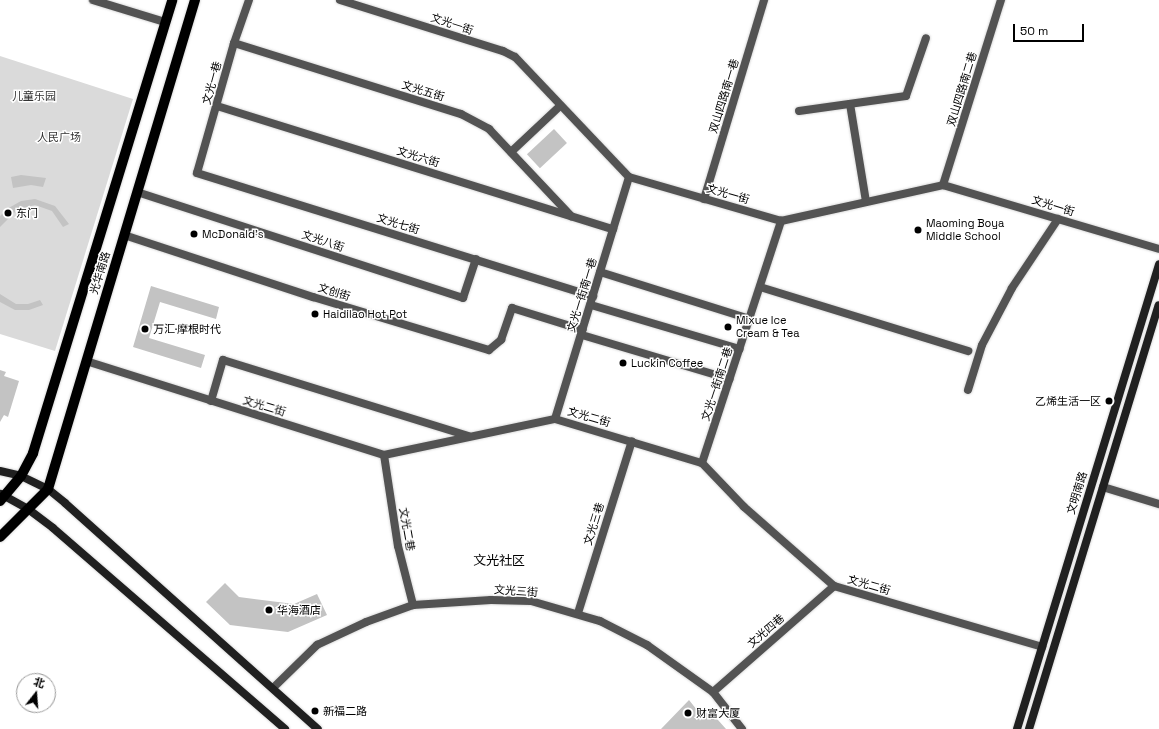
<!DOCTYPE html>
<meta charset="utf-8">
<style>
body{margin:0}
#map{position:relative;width:1159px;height:729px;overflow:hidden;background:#fff;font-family:"Space Grotesk","Noto Sans SC",sans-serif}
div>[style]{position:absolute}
.green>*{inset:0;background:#dadada}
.building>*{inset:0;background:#c3c3c3;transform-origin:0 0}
.roads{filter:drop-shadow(0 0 1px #dbdbdb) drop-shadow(0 0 1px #dbdbdb)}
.pedestrian>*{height:8px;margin:-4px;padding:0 4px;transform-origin:4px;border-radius:4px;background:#535353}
.minor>*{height:8px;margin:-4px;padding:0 4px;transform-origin:4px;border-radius:4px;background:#535353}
.tertiary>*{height:8px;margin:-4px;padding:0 4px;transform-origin:4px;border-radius:4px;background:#535353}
.secondary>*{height:8px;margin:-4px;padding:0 4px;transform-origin:4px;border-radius:4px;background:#202020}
.primary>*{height:10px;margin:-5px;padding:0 5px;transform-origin:5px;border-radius:5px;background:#000}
.dots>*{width:11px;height:11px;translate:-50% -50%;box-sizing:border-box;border:2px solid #fff;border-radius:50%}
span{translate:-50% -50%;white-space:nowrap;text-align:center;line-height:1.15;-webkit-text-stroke:3px #fff;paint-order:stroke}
.street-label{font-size:11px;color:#000}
.park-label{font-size:11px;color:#313131}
.poi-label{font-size:11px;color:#000}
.left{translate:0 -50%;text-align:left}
.right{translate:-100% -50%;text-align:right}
.quarter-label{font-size:13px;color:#000}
.north{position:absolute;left:16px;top:673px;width:40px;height:40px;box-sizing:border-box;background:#fff;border:1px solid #999;border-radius:50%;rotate:17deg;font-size:11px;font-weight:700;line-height:16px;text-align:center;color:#000}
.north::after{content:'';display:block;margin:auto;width:14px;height:18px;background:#000;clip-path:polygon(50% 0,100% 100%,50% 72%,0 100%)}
.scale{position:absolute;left:1013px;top:24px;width:71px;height:18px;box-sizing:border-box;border:2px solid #000;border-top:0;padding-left:5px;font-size:12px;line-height:14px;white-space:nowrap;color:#000;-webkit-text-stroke:3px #fff;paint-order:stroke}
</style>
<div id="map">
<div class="green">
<i style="clip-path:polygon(0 56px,133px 99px,55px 351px,0 334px)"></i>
</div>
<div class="building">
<i style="left:554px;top:129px;width:19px;height:37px;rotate:47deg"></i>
<i style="clip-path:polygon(21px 175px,46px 178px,43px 187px,31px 185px,13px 188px,11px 177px)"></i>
<i style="clip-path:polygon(35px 199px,55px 206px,69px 224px,63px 227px,52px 211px,35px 205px,17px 210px,0 227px,0 216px,7px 209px,21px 201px)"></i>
<i style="clip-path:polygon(151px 286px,219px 307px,216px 319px,160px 302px,149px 338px,205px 355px,201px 368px,133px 347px)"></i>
<i style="clip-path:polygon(0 294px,16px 304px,28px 304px,40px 300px,43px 305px,29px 310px,15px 310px,0 302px)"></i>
<i style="clip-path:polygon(0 370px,6px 372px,4px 376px,19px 381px,8px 417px,4px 415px,0 422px)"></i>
<i style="clip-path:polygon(225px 583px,239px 597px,294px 604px,317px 594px,327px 615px,288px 632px,230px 625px,206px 602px)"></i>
<i style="clip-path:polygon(689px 700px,701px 715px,710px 711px,726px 729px,661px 729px)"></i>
</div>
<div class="roads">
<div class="pedestrian">
<i style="left:124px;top:235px;width:199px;rotate:18.2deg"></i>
<i style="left:313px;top:297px;width:184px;rotate:16.8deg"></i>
<i style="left:489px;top:350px;width:16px;rotate:-40deg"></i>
<i style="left:501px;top:340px;width:34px;rotate:-71deg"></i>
<i style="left:512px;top:308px;width:74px;rotate:17.2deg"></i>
<i style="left:591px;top:305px;width:155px;rotate:16.5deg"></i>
</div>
<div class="minor">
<i style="left:249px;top:0;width:46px;rotate:109.2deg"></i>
<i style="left:234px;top:43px;width:135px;rotate:105.9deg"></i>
<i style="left:197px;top:173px;width:415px;rotate:17.3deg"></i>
<i style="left:234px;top:43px;width:238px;rotate:17.4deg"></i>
<i style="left:461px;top:114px;width:32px;rotate:28deg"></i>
<i style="left:489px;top:129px;width:120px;rotate:46.7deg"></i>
<i style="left:850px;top:104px;width:99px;rotate:80.7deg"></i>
<i style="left:217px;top:106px;width:415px;rotate:17.3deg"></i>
<i style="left:799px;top:111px;width:108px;rotate:-8deg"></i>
<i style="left:906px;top:96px;width:61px;rotate:-71deg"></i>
<i style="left:511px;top:152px;width:67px;rotate:-43.2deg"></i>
<i style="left:137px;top:192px;width:343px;rotate:18deg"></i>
<i style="left:463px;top:298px;width:41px;rotate:-71.6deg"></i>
<i style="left:600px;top:272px;width:157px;rotate:17.4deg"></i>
<i style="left:760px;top:287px;width:218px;rotate:17.1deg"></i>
<i style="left:582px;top:335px;width:154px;rotate:16.6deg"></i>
<i style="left:968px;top:390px;width:47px;rotate:-72.7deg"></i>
<i style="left:982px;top:345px;width:64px;rotate:-62.2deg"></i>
<i style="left:1012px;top:288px;width:83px;rotate:-56.3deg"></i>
<i style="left:211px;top:401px;width:43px;rotate:-73.7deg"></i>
<i style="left:223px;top:360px;width:257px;rotate:17.2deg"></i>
<i style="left:555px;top:419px;width:253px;rotate:-73deg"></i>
<i style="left:384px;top:455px;width:92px;rotate:81.3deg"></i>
<i style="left:398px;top:546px;width:61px;rotate:75.7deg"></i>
<i style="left:702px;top:463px;width:255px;rotate:-71.9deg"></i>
<i style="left:1103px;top:487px;width:59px;rotate:16.9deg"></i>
<i style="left:578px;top:613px;width:180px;rotate:-72.6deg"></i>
<i style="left:273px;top:688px;width:62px;rotate:-44.3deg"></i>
<i style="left:317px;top:645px;width:54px;rotate:-25.1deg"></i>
<i style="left:366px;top:622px;width:50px;rotate:-19.9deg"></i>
<i style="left:413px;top:605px;width:78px;rotate:-3.7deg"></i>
<i style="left:491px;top:600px;width:40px;rotate:1.4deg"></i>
<i style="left:531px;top:601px;width:72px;rotate:16.2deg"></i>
<i style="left:600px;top:621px;width:53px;rotate:27.1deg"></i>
<i style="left:647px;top:645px;width:81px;rotate:35.5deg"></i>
<i style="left:713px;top:692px;width:47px;rotate:51.9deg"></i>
<i style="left:713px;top:692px;width:161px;rotate:-41.2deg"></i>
</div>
<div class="tertiary">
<i style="left:93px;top:0;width:75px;rotate:17deg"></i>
<i style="left:340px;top:0;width:171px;rotate:17.4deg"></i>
<i style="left:503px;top:51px;width:13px;rotate:27deg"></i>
<i style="left:515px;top:57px;width:166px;rotate:46.5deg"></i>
<i style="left:629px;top:177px;width:158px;rotate:16.1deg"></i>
<i style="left:781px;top:221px;width:166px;rotate:-12.5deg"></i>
<i style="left:943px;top:185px;width:225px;rotate:16.5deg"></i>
<i style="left:943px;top:185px;width:194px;rotate:-72.6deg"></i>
<i style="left:704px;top:199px;width:208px;rotate:-73.2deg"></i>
<i style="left:86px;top:361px;width:312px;rotate:17.5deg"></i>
<i style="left:384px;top:455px;width:175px;rotate:-11.9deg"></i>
<i style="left:555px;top:419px;width:153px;rotate:16.7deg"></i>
<i style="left:702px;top:463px;width:61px;rotate:46.3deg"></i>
<i style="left:744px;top:507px;width:120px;rotate:41.3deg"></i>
<i style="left:834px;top:586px;width:217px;rotate:16.3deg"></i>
</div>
<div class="secondary">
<i style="left:0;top:471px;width:22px;rotate:13deg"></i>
<i style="left:21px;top:476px;width:30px;rotate:26deg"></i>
<i style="left:48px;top:489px;width:22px;rotate:39deg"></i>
<i style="left:65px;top:503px;width:339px;rotate:41.8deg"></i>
<i style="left:1px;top:494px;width:31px;rotate:29deg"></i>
<i style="left:28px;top:509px;width:31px;rotate:37deg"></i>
<i style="left:53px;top:528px;width:307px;rotate:40.9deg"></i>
<i style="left:1017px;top:729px;width:486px;rotate:-73deg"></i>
<i style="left:1029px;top:729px;width:443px;rotate:-73deg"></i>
</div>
<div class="primary">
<i style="left:0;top:501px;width:33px;rotate:-50deg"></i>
<i style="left:21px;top:476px;width:26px;rotate:-62deg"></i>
<i style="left:33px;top:453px;width:474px;rotate:-72.9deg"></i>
<i style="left:0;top:537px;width:68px;rotate:-45deg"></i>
<i style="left:48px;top:489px;width:511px;rotate:-73.27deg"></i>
</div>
</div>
<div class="dots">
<i style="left:8px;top:213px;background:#000"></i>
<i style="left:918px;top:230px;background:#000"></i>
<i style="left:194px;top:234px;background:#000"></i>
<i style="left:315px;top:314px;background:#000"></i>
<i style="left:728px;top:327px;background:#000"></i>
<i style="left:145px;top:329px;background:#000"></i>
<i style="left:623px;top:363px;background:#000"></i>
<i style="left:1109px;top:401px;background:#000"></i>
<i style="left:269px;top:610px;background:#000"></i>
<i style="left:315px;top:711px;background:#000"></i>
<i style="left:688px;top:713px;background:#000"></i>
</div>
<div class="street-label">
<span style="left:452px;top:24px;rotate:18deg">文光一街</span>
<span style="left:212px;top:83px;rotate:-75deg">文光一巷</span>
<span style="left:962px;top:89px;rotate:-73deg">双山四路南二巷</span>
<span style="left:423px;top:91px;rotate:17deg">文光五街</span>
<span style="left:724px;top:96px;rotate:-73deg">双山四路南一巷</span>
<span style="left:418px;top:157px;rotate:17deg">文光六街</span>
<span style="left:728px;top:194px;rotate:16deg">文光一街</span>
<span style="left:1053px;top:206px;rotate:17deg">文光一街</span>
<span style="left:398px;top:224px;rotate:17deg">文光七街</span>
<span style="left:323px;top:241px;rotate:18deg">文光八街</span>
<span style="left:100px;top:273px;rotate:-73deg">光华南路</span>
<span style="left:334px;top:292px;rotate:17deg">文创街</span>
<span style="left:582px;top:295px;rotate:-73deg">文光一街南一巷</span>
<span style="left:717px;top:384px;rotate:-72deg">文光一街南二巷</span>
<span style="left:264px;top:406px;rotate:17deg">文光二街</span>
<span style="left:589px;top:417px;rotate:16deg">文光二街</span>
<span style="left:1077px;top:493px;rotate:-73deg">文明南路</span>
<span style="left:594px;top:524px;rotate:-73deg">文光三巷</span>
<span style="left:407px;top:529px;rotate:80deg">文光二巷</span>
<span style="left:869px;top:585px;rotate:16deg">文光二街</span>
<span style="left:516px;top:591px;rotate:4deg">文光三街</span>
<span style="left:766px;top:631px;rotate:-41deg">文光四巷</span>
</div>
<div class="park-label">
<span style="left:34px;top:96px">儿童乐园</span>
<span style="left:59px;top:137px">人民广场</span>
</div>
<div class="poi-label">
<span class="left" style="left:16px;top:213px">东门</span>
<span class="left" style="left:926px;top:230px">Maoming Boya<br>Middle School</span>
<span class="left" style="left:202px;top:234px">McDonald's</span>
<span class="left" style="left:323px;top:314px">Haidilao Hot Pot</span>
<span class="left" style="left:736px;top:327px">Mixue Ice<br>Cream &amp; Tea</span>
<span class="left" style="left:153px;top:329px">万汇·摩根时代</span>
<span class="left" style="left:631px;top:363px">Luckin Coffee</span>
<span class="right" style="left:1101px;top:401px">乙烯生活一区</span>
<span class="left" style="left:277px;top:610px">华海酒店</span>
<span class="left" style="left:323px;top:711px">新福二路</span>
<span class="left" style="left:696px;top:713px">财富大厦</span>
</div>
<div class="quarter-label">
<span style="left:499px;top:561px">文光社区</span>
</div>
<div class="north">北</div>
<div class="scale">50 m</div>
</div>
